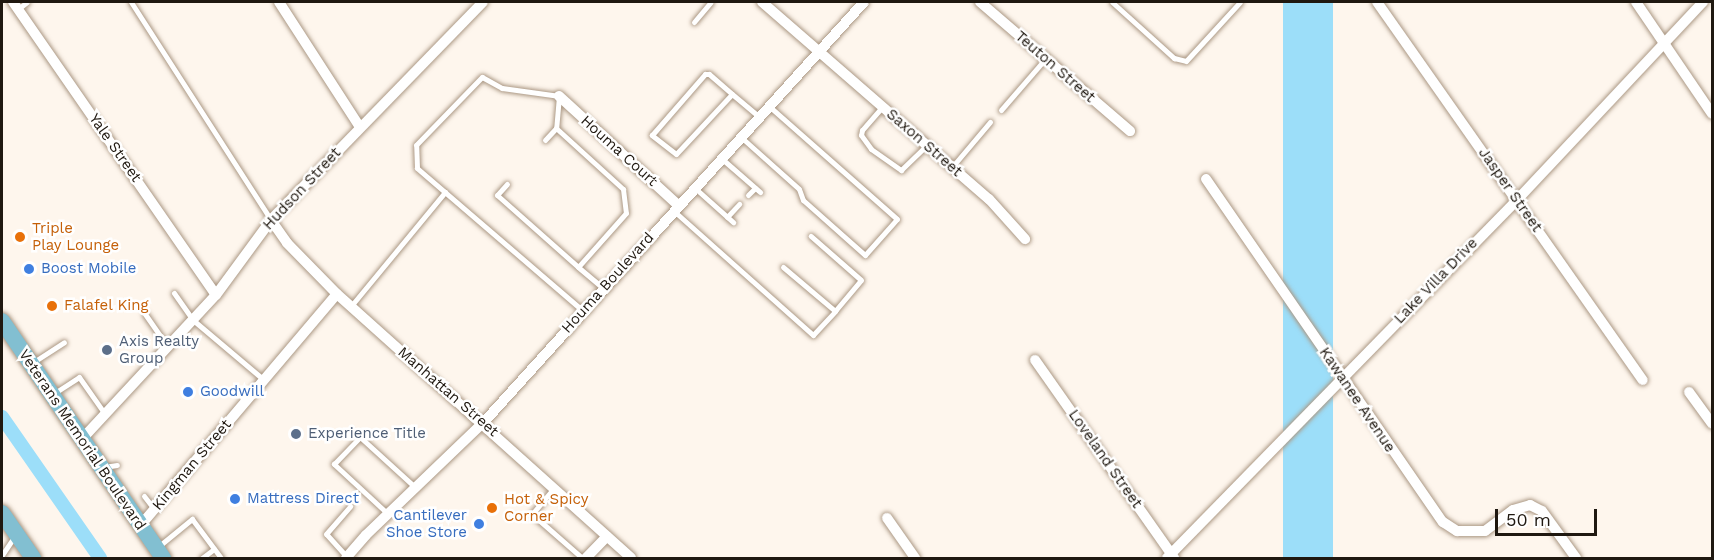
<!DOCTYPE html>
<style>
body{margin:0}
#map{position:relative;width:1714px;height:560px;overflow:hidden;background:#fef6ed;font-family:"Work Sans",sans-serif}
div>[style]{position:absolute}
.water>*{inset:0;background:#9cdef9;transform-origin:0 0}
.canal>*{height:14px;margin:-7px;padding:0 7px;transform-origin:7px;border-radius:7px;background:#9cdef9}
.roads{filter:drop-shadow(0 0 2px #ab9884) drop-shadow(0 0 2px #ab9884)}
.lane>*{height:5px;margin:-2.5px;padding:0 2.5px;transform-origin:2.5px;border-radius:2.5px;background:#fff}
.street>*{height:10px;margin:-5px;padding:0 5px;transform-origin:5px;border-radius:5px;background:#fff}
.primary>*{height:16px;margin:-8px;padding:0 8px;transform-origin:8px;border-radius:8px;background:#82bfd1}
.dots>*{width:16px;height:16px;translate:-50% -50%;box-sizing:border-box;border:3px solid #fff;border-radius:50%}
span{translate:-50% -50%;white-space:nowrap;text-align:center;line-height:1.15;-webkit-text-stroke:5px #fff;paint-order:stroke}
.street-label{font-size:15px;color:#1f1810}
.food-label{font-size:15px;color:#c56008}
.left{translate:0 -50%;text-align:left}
.shop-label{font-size:15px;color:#366cbe}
.right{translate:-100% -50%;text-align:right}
.service-label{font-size:15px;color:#4e5e75}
.frame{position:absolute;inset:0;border:3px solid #1f1810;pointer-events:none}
.scale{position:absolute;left:1495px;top:509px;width:102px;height:27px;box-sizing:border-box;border:3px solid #1f1810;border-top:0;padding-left:8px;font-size:18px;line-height:21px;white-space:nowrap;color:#1f1810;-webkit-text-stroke:4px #fff;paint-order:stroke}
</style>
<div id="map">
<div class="water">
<i style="left:1283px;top:2px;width:50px;height:762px"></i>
</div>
<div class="canal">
<i style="left:2px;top:417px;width:172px;rotate:55.2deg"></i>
</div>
<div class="roads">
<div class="lane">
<i style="left:131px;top:2px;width:259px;rotate:57.3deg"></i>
<i style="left:1112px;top:2px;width:84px;rotate:42.1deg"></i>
<i style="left:1174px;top:58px;width:12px;rotate:14deg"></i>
<i style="left:1186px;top:61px;width:80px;rotate:-47.5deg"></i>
<i style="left:18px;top:9px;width:11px;rotate:-38deg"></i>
<i style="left:694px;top:22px;width:26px;rotate:-50deg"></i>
<i style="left:732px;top:94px;width:82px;rotate:133deg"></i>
<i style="left:676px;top:154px;width:31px;rotate:-142deg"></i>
<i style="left:652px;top:135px;width:81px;rotate:-49deg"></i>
<i style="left:705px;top:74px;width:4px"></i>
<i style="left:709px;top:74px;width:30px;rotate:41deg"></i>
<i style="left:732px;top:94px;width:35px;rotate:40deg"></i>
<i style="left:883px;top:106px;width:32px;rotate:131deg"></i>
<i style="left:862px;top:130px;width:5px;rotate:101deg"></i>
<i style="left:861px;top:135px;width:17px;rotate:54deg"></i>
<i style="left:871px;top:149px;width:37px;rotate:35deg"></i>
<i style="left:901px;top:170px;width:36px;rotate:-44deg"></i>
<i style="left:1001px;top:110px;width:67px;rotate:-49.2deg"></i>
<i style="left:742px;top:138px;width:76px;rotate:41.8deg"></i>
<i style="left:799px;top:189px;width:12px;rotate:70deg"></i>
<i style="left:803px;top:200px;width:83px;rotate:41.6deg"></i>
<i style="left:865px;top:255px;width:48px;rotate:-48.4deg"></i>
<i style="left:897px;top:219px;width:171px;rotate:-138.6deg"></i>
<i style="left:545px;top:140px;width:16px;rotate:-47deg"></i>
<i style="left:721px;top:158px;width:52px;rotate:41.1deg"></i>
<i style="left:952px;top:167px;width:59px;rotate:-49.8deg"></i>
<i style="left:507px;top:184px;width:15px;rotate:132deg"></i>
<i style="left:497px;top:195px;width:108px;rotate:41.6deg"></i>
<i style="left:696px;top:189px;width:50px;rotate:41.7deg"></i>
<i style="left:748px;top:195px;width:10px;rotate:-45deg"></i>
<i style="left:675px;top:212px;width:185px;rotate:41.7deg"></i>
<i style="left:813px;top:335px;width:33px;rotate:-47deg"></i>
<i style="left:727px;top:217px;width:18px;rotate:-47deg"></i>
<i style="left:783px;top:267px;width:68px;rotate:40.2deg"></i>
<i style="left:835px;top:311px;width:40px;rotate:-50deg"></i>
<i style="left:861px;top:280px;width:67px;rotate:-138.7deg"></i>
<i style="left:174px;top:293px;width:33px;rotate:55deg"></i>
<i style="left:193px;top:320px;width:93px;rotate:40.2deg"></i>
<i style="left:351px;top:306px;width:148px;rotate:-50.5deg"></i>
<i style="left:582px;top:310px;width:218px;rotate:-139.3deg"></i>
<i style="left:417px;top:168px;width:23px;rotate:-92deg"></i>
<i style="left:416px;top:145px;width:95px;rotate:-45.9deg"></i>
<i style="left:482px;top:77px;width:23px;rotate:29deg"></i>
<i style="left:502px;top:88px;width:58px;rotate:8deg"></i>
<i style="left:559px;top:96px;width:32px;rotate:95deg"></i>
<i style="left:556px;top:128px;width:91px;rotate:42.3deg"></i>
<i style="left:623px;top:189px;width:24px;rotate:83deg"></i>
<i style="left:626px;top:213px;width:72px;rotate:131.6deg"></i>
<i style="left:578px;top:267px;width:33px;rotate:40deg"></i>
<i style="left:145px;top:314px;width:40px;rotate:55.1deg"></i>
<i style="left:32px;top:363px;width:38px;rotate:-33deg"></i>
<i style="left:53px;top:394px;width:31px;rotate:-33deg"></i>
<i style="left:79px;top:377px;width:45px;rotate:54.9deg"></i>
<i style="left:104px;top:467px;width:13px;rotate:-9deg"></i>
<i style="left:553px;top:489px;width:33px;rotate:130deg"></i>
<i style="left:532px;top:514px;width:67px;rotate:41.3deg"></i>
<i style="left:144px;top:496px;width:16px;rotate:52deg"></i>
<i style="left:388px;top:514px;width:74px;rotate:-137.2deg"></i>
<i style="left:334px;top:464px;width:37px;rotate:-46deg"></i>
<i style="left:360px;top:437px;width:74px;rotate:42.3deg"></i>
<i style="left:159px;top:546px;width:43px;rotate:-39.3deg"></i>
<i style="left:192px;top:519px;width:49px;rotate:53.4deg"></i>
<i style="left:2px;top:555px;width:23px;rotate:-56deg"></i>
<i style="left:347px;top:557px;width:31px;rotate:-132deg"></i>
<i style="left:326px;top:534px;width:37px;rotate:-49deg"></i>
<i style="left:202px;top:558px;width:15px;rotate:-37deg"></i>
</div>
<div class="street">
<i style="left:13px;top:2px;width:356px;rotate:55.3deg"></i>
<i style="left:279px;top:2px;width:149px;rotate:57.1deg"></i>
<i style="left:762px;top:2px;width:301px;rotate:41deg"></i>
<i style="left:989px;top:199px;width:54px;rotate:48deg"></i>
<i style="left:980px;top:2px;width:198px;rotate:40.7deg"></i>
<i style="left:1377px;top:2px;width:462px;rotate:54.9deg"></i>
<i style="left:1636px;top:2px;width:135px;rotate:55.8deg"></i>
<i style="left:559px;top:96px;width:161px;rotate:42.5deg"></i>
<i style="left:1206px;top:179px;width:417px;rotate:55.4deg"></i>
<i style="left:1443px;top:522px;width:17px;rotate:33deg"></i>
<i style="left:1457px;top:531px;width:28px"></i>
<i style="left:1485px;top:531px;width:35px;rotate:-37deg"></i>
<i style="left:1513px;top:510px;width:18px;rotate:-16deg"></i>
<i style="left:1530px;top:505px;width:13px;rotate:27deg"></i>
<i style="left:1542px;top:511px;width:58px;rotate:54.1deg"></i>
<i style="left:271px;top:220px;width:28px;rotate:55deg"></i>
<i style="left:287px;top:243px;width:71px;rotate:45.6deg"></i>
<i style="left:337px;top:294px;width:395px;rotate:41.9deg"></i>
<i style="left:1035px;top:360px;width:242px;rotate:54.9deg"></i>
<i style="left:1689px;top:392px;width:39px;rotate:54deg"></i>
<i style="left:82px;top:439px;width:197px;rotate:-47.1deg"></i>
<i style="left:216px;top:295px;width:93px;rotate:-53.7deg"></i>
<i style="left:271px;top:220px;width:304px;rotate:-45.8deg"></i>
<i style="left:887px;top:518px;width:49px;rotate:55deg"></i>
<i style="left:140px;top:526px;width:304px;rotate:-49.7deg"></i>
<i style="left:346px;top:558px;width:30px;rotate:-49deg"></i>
<i style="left:366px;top:535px;width:163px;rotate:-43.8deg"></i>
<i style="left:484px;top:422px;width:566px;rotate:-47.86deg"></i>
<i style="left:586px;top:558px;width:30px;rotate:-46deg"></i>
<i style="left:1167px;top:558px;width:501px;rotate:-45.65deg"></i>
<i style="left:1517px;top:200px;width:272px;rotate:-46.8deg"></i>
</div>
<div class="primary">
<i style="left:2px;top:321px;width:287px;rotate:55.8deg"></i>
<i style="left:2px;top:513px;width:55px;rotate:55.4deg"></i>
</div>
</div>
<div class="dots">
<i style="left:20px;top:237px;background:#e8710a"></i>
<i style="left:29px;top:269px;background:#3f7fe0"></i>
<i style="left:52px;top:306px;background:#e8710a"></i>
<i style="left:107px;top:350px;background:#5c6f8a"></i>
<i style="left:188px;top:392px;background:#3f7fe0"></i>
<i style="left:296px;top:434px;background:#5c6f8a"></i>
<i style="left:235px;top:499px;background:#3f7fe0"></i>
<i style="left:492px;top:508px;background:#e8710a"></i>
<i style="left:479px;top:524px;background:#3f7fe0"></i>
</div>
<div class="street-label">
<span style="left:1055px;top:67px;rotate:41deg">Teuton Street</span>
<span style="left:924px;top:143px;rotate:41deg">Saxon Street</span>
<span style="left:115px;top:148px;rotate:55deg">Yale Street</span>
<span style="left:619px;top:151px;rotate:42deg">Houma Court</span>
<span style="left:302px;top:189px;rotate:-47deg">Hudson Street</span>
<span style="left:1510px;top:190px;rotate:55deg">Jasper Street</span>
<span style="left:1436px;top:281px;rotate:-46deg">Lake Villa Drive</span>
<span style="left:608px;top:283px;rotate:-48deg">Houma Boulevard</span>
<span style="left:448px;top:392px;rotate:41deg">Manhattan Street</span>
<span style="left:1357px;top:400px;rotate:56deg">Kawanee Avenue</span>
<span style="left:82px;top:440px;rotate:56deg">Veterans Memorial Boulevard</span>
<span style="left:1105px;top:459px;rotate:55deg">Loveland Street</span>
<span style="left:192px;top:465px;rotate:-50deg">Kingman Street</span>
</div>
<div class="food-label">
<span class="left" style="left:32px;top:237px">Triple<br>Play Lounge</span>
<span class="left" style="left:64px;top:306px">Falafel King</span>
<span class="left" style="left:504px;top:508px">Hot &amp; Spicy<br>Corner</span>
</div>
<div class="shop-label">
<span class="left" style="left:41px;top:269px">Boost Mobile</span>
<span class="left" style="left:200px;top:392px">Goodwill</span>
<span class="left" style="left:247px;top:499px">Mattress Direct</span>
<span class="right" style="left:467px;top:524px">Cantilever<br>Shoe Store</span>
</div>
<div class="service-label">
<span class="left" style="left:119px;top:350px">Axis Realty<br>Group</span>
<span class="left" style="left:308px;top:434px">Experience Title</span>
</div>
<div class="frame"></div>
<div class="scale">50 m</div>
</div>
